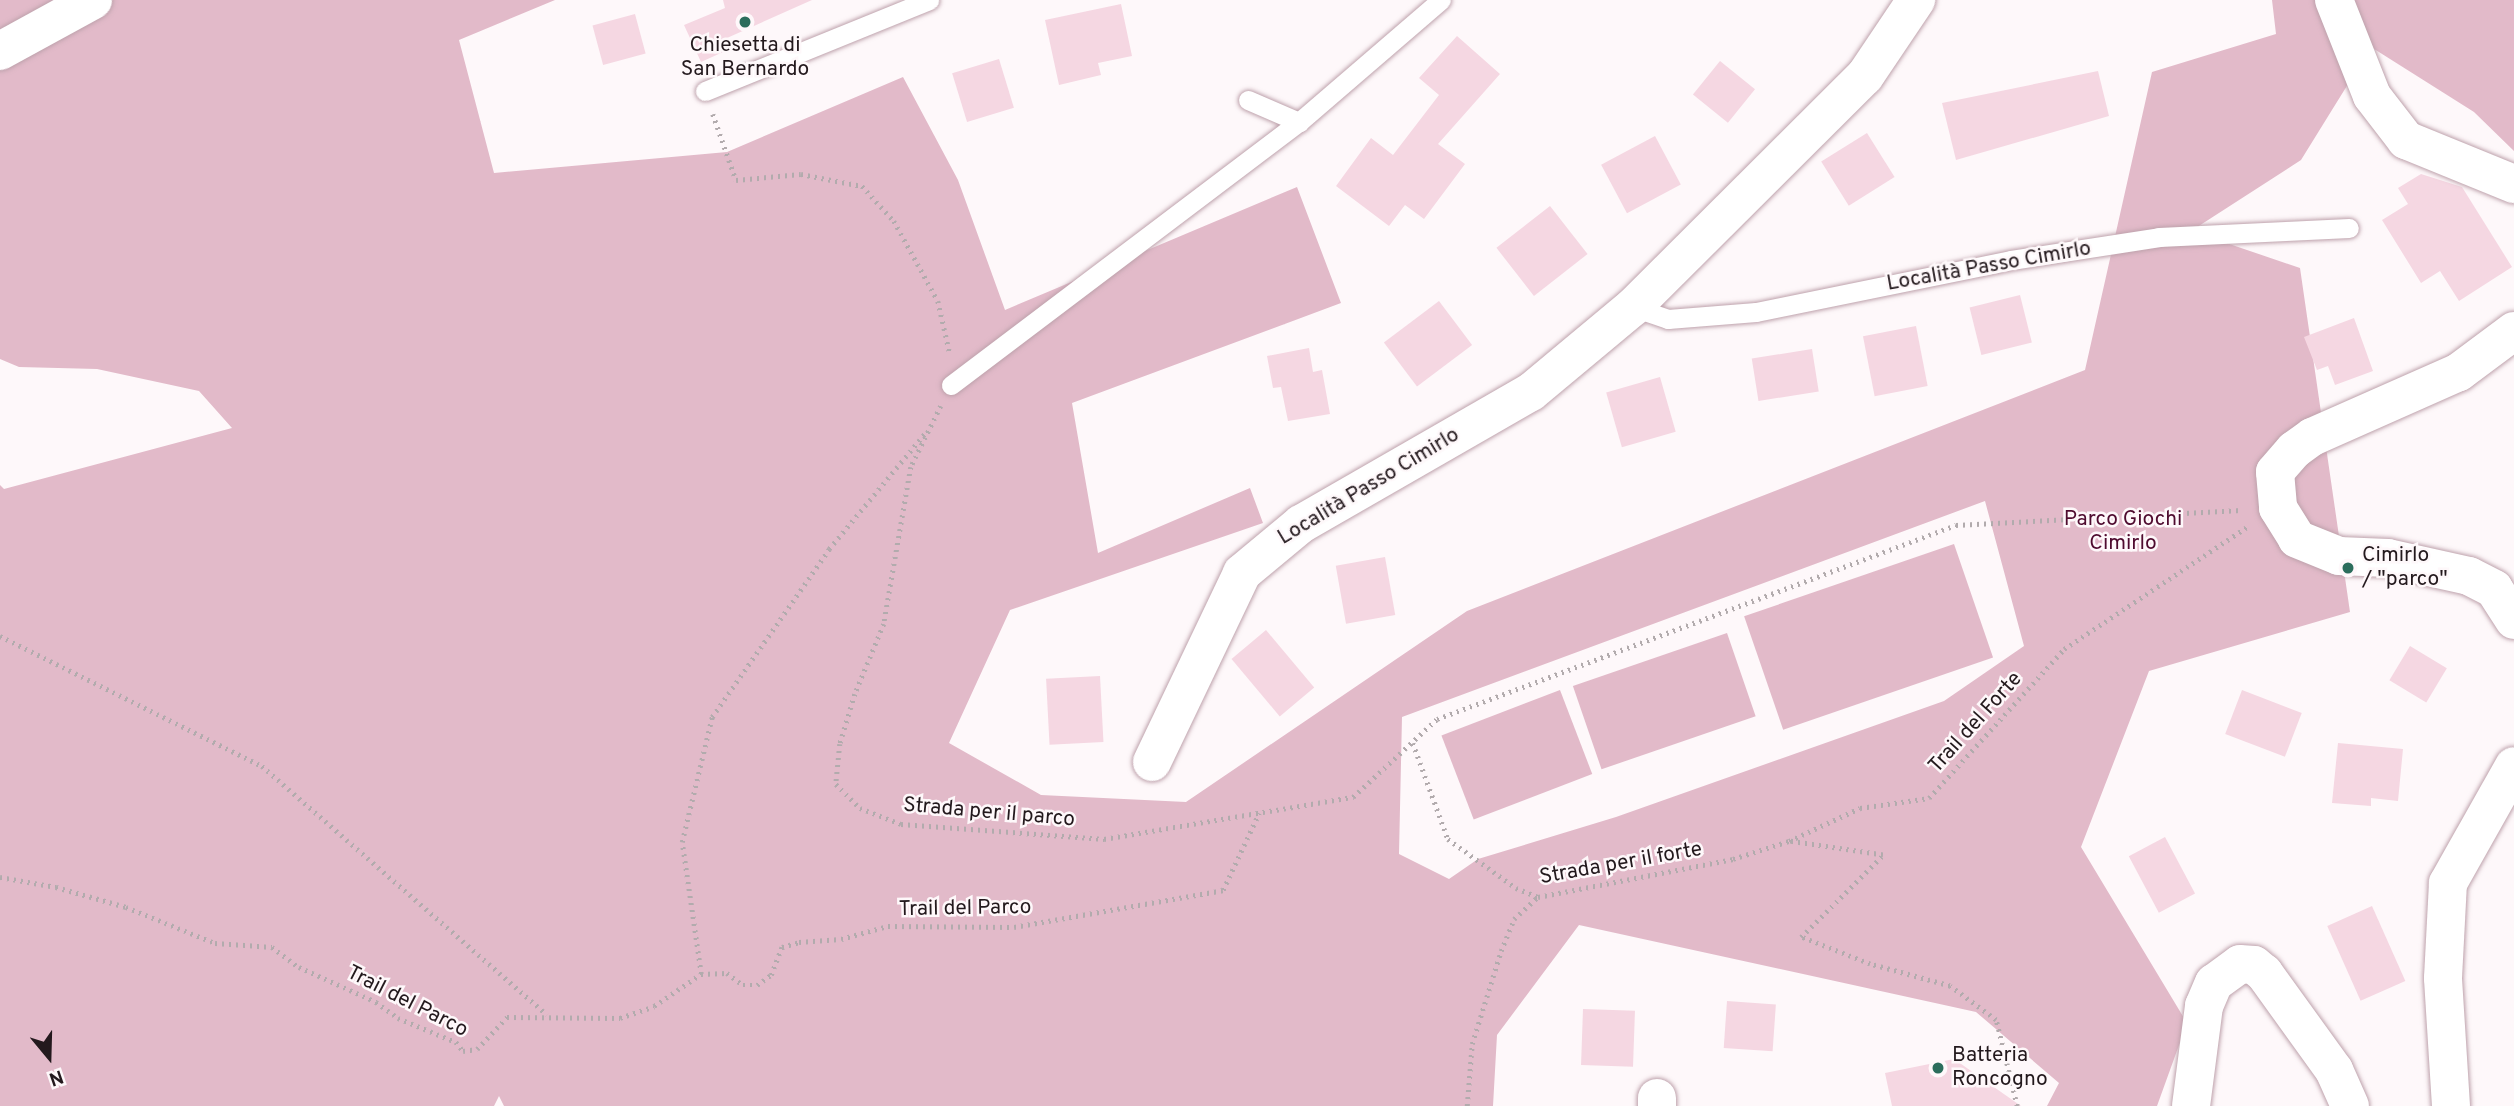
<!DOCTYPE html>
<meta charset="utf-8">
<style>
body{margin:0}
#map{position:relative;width:2514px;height:1106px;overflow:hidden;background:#fef8fa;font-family:Overpass,sans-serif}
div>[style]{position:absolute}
.green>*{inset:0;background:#e2bac9;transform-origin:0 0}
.building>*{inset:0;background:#f5d7e2;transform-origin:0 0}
.path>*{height:4.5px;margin-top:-2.25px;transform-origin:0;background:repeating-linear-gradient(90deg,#b2abad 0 2px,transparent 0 7px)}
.roads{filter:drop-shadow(0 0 2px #bea2ac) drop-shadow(0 0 2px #bea2ac)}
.lane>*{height:19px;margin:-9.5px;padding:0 9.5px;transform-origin:9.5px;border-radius:9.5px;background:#fff}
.street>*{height:38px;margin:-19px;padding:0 19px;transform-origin:19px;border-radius:19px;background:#fff}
.dots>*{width:19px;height:19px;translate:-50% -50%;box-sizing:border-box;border:4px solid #fef8fa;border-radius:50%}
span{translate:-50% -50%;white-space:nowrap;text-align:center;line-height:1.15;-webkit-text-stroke:5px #fef8fa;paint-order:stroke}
.poi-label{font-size:21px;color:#23191d}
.left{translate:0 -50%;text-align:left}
.street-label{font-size:21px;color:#23191d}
.park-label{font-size:21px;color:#4f0b2f}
.north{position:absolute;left:14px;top:1022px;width:70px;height:70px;-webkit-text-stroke:5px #fef8fa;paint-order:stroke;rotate:161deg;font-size:19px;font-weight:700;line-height:28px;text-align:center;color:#23191d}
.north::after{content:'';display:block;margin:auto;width:24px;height:32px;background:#23191d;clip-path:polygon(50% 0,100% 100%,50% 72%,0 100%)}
</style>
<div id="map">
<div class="green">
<i style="clip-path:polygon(evenodd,0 0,555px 0,459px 40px,494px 173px,727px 152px,903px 77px,958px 180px,1005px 310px,1297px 187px,1341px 303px,1072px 403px,1098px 553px,1250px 488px,1263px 523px,1010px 610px,949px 743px,1041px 795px,1186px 802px,1467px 611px,2085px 370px,2152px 72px,2276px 34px,2272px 0,2514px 0,2514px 151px,2474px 112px,2371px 47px,2301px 160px,2191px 231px,2300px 268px,2350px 612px,2149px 671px,2081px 847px,2187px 1023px,2157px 1106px,2047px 1106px,2059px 1083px,1976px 1012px,1579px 925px,1497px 1035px,1493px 1106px,504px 1106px,499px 1096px,494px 1106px,0 1106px,0 485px,4px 489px,232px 428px,199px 391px,97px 369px,19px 367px,0 359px,0 0,1985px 501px,2024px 646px,1944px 701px,1616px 817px,1478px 859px,1449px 879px,1399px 854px,1402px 717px,1985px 501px)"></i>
<i style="left:1954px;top:544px;width:120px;height:222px;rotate:71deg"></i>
<i style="left:1727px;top:633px;width:88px;height:163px;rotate:71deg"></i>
<i style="left:1560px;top:690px;width:90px;height:127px;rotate:69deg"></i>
</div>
<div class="building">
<i style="clip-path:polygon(723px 0,812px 0,727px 38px,732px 48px,701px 62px,684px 25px,725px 8px)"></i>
<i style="clip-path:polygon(1121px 4px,1132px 56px,1098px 63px,1101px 75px,1059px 85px,1045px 20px)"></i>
<i style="left:635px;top:14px;width:41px;height:44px;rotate:75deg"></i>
<i style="clip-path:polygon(1457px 36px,1500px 74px,1438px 144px,1465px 164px,1424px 219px,1405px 205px,1389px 226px,1336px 186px,1371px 138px,1393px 155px,1439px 95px,1419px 78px)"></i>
<i style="left:999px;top:59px;width:51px;height:49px;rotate:73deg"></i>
<i style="left:1720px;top:61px;width:45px;height:43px;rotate:39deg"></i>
<i style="clip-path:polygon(2098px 71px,2109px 116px,1956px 160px,1942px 103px)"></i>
<i style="left:1867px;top:133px;width:52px;height:54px;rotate:58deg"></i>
<i style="left:1655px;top:136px;width:55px;height:61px;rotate:62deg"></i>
<i style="clip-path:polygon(2421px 174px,2462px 187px,2512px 267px,2459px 301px,2440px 271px,2421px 283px,2382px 220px,2408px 204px,2398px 188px)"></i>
<i style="left:1550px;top:206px;width:61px;height:68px;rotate:52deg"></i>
<i style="left:2020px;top:295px;width:49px;height:52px;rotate:76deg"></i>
<i style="left:1439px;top:301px;width:55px;height:69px;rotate:53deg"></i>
<i style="clip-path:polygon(2354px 318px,2373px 371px,2335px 385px,2328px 366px,2317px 370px,2304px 337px)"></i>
<i style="left:1916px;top:326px;width:61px;height:54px;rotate:79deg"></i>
<i style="clip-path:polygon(1309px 348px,1313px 372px,1322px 370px,1330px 414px,1288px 421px,1281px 387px,1273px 388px,1267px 356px)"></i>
<i style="left:1812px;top:349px;width:43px;height:61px;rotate:81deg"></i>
<i style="left:1660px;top:377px;width:57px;height:56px;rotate:74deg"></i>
<i style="left:1385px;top:557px;width:59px;height:50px;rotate:80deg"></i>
<i style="left:1266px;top:630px;width:75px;height:45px;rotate:50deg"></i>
<i style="left:2410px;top:646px;width:43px;height:40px;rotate:31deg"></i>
<i style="left:1100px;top:676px;width:66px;height:54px;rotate:87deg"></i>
<i style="left:2242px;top:690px;width:64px;height:47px;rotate:21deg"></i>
<i style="clip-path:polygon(2338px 743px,2403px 749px,2398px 801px,2371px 798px,2371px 806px,2332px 803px)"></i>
<i style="left:2165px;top:837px;width:64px;height:41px;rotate:62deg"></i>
<i style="left:2372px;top:906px;width:82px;height:49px;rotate:66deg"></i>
<i style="left:1727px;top:1001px;width:49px;height:47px;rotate:4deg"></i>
<i style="left:1583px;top:1009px;width:52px;height:56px;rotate:2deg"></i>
<i style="clip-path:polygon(1954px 1059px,2021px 1106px,1892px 1106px,1885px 1073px)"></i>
</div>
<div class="path">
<i style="left:713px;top:114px;width:70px;rotate:70.8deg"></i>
<i style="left:736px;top:180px;width:65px;rotate:-5.3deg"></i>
<i style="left:801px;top:174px;width:62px;rotate:11.1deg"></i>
<i style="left:862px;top:186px;width:47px;rotate:47.6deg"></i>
<i style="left:894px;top:221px;width:91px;rotate:61.2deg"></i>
<i style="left:938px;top:301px;width:54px;rotate:77.2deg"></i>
<i style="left:941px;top:406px;width:68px;rotate:116.2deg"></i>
<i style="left:911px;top:467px;width:159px;rotate:99.8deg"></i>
<i style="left:884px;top:624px;width:76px;rotate:112.5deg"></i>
<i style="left:855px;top:694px;width:52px;rotate:106.7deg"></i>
<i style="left:840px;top:744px;width:40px;rotate:95.7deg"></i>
<i style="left:836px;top:784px;width:34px;rotate:45deg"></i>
<i style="left:860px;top:808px;width:44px;rotate:21.3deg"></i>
<i style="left:901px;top:824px;width:204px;rotate:4.2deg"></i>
<i style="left:1104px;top:839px;width:253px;rotate:-9.6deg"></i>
<i style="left:1353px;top:797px;width:115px;rotate:-42.9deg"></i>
<i style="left:1437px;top:719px;width:554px;rotate:-20.5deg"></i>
<i style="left:1956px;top:525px;width:286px;rotate:-3deg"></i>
<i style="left:0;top:636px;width:292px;rotate:26.4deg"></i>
<i style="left:262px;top:766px;width:378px;rotate:41.1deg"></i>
<i style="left:1413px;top:743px;width:102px;rotate:70deg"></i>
<i style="left:1448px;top:839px;width:84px;rotate:35.8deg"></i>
<i style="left:1516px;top:888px;width:24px;rotate:22deg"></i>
<i style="left:1538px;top:897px;width:199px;rotate:-11deg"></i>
<i style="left:1733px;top:859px;width:59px;rotate:-17.8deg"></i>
<i style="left:0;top:877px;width:57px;rotate:10.1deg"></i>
<i style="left:56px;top:887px;width:73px;rotate:15.9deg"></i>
<i style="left:126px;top:907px;width:96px;rotate:22deg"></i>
<i style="left:215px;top:943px;width:57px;rotate:4deg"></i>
<i style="left:272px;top:947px;width:34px;rotate:37deg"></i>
<i style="left:299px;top:967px;width:85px;rotate:24.4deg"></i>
<i style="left:376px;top:1002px;width:27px;rotate:36deg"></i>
<i style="left:398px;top:1018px;width:63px;rotate:22.5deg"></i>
<i style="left:456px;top:1042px;width:11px;rotate:52deg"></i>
<i style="left:463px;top:1051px;width:14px;rotate:-8deg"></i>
<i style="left:477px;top:1049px;width:44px;rotate:-46.8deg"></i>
<i style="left:507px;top:1017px;width:113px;rotate:0.5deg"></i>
<i style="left:620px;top:1018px;width:36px;rotate:-19deg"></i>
<i style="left:654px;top:1006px;width:57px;rotate:-34.2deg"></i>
<i style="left:701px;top:974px;width:26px;rotate:-2deg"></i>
<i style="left:727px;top:973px;width:20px;rotate:37deg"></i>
<i style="left:743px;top:985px;width:14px"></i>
<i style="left:757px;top:985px;width:17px;rotate:-36deg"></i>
<i style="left:771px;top:975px;width:30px;rotate:-69deg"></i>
<i style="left:782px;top:947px;width:18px;rotate:-16deg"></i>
<i style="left:799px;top:942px;width:42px;rotate:-4.1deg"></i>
<i style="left:841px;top:939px;width:49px;rotate:-15.5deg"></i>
<i style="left:888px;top:926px;width:126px;rotate:0.5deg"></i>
<i style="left:1014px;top:927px;width:212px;rotate:-10deg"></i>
<i style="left:1223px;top:890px;width:85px;rotate:-64.9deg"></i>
<i style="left:701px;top:974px;width:133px;rotate:-98.2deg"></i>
<i style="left:682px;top:842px;width:129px;rotate:-76.5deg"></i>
<i style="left:712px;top:717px;width:205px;rotate:-55.1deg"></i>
<i style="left:829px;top:549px;width:153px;rotate:-50.3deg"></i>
<i style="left:1467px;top:1106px;width:62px;rotate:-85.4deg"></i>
<i style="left:1472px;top:1044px;width:97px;rotate:-72.7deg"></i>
<i style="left:1501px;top:951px;width:35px;rotate:-68deg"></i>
<i style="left:1514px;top:919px;width:33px;rotate:-43deg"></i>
<i style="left:2017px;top:1106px;width:89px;rotate:-103.7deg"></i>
<i style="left:1996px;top:1020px;width:57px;rotate:-143.5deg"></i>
<i style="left:1950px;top:986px;width:83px;rotate:-164.6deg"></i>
<i style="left:1870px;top:964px;width:74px;rotate:-158.6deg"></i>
<i style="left:1801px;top:937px;width:116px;rotate:-45deg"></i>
<i style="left:1883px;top:855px;width:95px;rotate:-171.5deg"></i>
<i style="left:1789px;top:841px;width:78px;rotate:-24.9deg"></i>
<i style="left:1860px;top:808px;width:70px;rotate:-8.2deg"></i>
<i style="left:1929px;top:798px;width:201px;rotate:-47.8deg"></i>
<i style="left:2064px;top:649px;width:220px;rotate:-33.7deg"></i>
</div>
<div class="roads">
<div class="lane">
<i style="left:705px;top:91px;width:242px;rotate:-22.1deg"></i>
<i style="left:1248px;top:100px;width:56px;rotate:23.3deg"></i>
<i style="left:1633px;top:307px;width:37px;rotate:19deg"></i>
<i style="left:1668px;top:319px;width:88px;rotate:-4.5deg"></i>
<i style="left:1756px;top:312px;width:260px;rotate:-11.5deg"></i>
<i style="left:2011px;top:260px;width:150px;rotate:-8.8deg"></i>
<i style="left:2159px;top:237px;width:190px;rotate:-2.7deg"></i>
<i style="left:951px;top:385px;width:436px;rotate:-37.1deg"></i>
<i style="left:1299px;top:122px;width:187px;rotate:-40.7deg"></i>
</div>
<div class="street">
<i style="left:2334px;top:0;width:103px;rotate:68.4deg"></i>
<i style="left:2372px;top:96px;width:56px;rotate:52.3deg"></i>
<i style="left:2406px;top:140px;width:117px;rotate:22.2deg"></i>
<i style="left:0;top:51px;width:106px;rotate:-28.7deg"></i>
<i style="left:2514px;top:331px;width:69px;rotate:143.3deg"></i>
<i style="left:2459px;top:372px;width:161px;rotate:156.1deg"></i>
<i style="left:2312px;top:437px;width:22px;rotate:144deg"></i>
<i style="left:2294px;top:450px;width:29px;rotate:131deg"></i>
<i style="left:2275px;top:472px;width:36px;rotate:85deg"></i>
<i style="left:2278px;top:508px;width:36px;rotate:58deg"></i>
<i style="left:2297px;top:539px;width:45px;rotate:22deg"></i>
<i style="left:2339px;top:556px;width:49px;rotate:2.3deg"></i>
<i style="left:2388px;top:558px;width:83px;rotate:12.5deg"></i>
<i style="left:2469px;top:576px;width:28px;rotate:27deg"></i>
<i style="left:2494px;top:589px;width:37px;rotate:57deg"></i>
<i style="left:1152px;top:762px;width:209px;rotate:-64.5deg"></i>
<i style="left:1242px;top:573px;width:77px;rotate:-39.7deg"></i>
<i style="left:1301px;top:524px;width:265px;rotate:-29.9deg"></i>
<i style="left:1531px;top:392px;width:133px;rotate:-39.8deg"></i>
<i style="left:1633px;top:307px;width:327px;rotate:-44.9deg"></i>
<i style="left:1865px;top:76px;width:92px;rotate:-56.1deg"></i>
<i style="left:1657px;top:1106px;width:8px;rotate:-90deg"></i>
<i style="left:2191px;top:1106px;width:101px;rotate:-82.6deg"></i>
<i style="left:2204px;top:1006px;width:25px;rotate:-67deg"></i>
<i style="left:2214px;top:983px;width:32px;rotate:-36deg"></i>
<i style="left:2240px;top:964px;width:14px;rotate:4deg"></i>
<i style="left:2254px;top:965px;width:13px;rotate:39deg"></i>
<i style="left:2264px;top:973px;width:120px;rotate:54.2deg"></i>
<i style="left:2334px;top:1070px;width:39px;rotate:66deg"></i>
<i style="left:2451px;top:1106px;width:128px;rotate:-93.6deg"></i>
<i style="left:2443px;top:978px;width:95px;rotate:-87deg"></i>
<i style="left:2448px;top:883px;width:134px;rotate:-60.6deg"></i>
</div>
</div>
<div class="dots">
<i style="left:745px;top:22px;background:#2c6d5c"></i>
<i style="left:2348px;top:568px;background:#2c6d5c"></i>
<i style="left:1938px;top:1068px;background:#2c6d5c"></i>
</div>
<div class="poi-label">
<span style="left:745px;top:58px">Chiesetta di<br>San Bernardo</span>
<span class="left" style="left:2362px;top:568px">Cimirlo<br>/ "parco"</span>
<span class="left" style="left:1952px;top:1068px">Batteria<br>Roncogno</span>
</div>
<div class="street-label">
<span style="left:1989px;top:267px;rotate:-10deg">Località Passo Cimirlo</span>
<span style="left:1369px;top:487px;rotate:-31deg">Località Passo Cimirlo</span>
<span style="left:1976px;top:723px;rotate:-48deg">Trail del Forte</span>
<span style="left:989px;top:813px;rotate:5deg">Strada per il parco</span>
<span style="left:1621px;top:864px;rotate:-10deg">Strada per il forte</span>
<span style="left:965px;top:909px;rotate:-1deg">Trail del Parco</span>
<span style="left:407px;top:1002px;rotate:27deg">Trail del Parco</span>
</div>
<div class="park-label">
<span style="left:2123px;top:532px">Parco Giochi<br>Cimirlo</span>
</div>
<div class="north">N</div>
</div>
